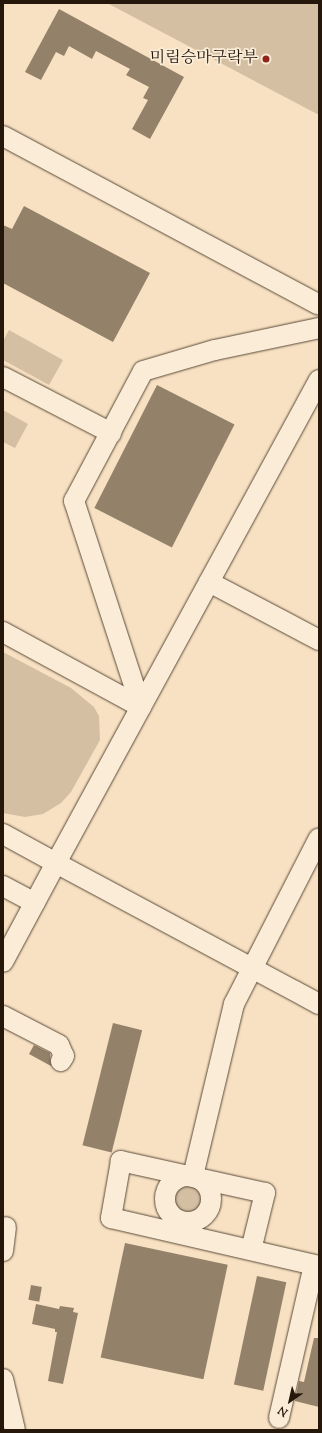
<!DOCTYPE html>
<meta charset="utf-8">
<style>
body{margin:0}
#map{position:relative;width:322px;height:1433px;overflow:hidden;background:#f8e1c2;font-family:"Sorts Mill Goudy","Noto Serif KR",serif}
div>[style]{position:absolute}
.green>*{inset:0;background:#d4bfa3}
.round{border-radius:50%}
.building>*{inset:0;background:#93816a;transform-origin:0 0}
.roads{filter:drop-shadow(0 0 1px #5a4a39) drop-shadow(0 0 1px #5a4a39)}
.minor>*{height:20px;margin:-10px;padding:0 10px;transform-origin:10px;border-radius:10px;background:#faecd7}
.minor>.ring{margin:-10px;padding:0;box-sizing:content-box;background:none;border:20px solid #faecd7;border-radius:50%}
.dots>*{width:11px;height:11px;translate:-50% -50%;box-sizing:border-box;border:2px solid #faecd7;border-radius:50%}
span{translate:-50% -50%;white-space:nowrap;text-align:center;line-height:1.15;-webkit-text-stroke:3.5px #faecd7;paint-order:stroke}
.poi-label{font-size:16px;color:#25180b}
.right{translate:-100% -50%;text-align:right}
.frame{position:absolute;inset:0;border:4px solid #25180b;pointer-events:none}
.north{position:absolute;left:270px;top:1381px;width:40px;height:40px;-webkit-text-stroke:3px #faecd7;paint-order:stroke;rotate:214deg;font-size:11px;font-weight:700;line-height:16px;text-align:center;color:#25180b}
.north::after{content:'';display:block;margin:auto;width:14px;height:18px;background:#25180b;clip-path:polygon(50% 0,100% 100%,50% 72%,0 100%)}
</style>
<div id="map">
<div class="green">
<i style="clip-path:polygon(107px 3px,319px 3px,319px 115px)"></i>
<i style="clip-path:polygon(9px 330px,63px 360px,49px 385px,3px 360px,3px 341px)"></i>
<i style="clip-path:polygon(3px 410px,28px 424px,15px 448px,3px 442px)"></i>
<i style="clip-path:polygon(3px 652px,71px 688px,94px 707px,99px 716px,100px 740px,71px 792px,61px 803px,43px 814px,25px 817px,3px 813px)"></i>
<i class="round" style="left:174px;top:1185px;width:30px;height:30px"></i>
</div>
<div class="building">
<i style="clip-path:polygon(59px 9px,184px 77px,150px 139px,132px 129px,148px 100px,143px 98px,149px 87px,126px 75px,130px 69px,96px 51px,92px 59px,69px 46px,64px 56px,56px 52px,41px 80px,25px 72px)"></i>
<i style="clip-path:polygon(24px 206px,150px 273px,113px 342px,3px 283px,3px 225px,12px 229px)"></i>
<i style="left:157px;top:385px;width:87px;height:138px;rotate:27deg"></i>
<i style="left:113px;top:1023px;width:30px;height:126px;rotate:14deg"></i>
<i style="clip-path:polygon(34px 1045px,50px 1053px,51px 1066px,29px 1054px)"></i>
<i style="left:125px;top:1243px;width:105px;height:117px;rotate:12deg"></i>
<i style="left:257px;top:1276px;width:30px;height:111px;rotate:12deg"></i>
<i style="left:31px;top:1285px;width:11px;height:15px;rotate:10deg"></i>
<i style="clip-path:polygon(36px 1304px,59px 1309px,60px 1306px,74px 1308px,73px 1312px,78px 1313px,63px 1384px,48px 1381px,57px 1332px,55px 1332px,55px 1329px,32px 1324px)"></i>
<i style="clip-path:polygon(314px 1338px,319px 1338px,319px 1407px,295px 1401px,299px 1381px,304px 1382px)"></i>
</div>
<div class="roads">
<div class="minor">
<i style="left:3px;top:136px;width:358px;rotate:28.1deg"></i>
<i style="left:3px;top:377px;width:122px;rotate:27.4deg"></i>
<i style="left:319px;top:380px;width:550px;rotate:118.57deg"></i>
<i style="left:56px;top:863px;width:298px;rotate:28.2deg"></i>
<i style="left:209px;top:582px;width:124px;rotate:27.8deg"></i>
<i style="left:3px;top:632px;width:157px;rotate:28.5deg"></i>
<i style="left:141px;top:707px;width:217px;rotate:-108deg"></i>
<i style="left:74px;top:501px;width:147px;rotate:-62deg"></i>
<i style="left:143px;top:371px;width:75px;rotate:-16.3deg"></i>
<i style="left:215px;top:350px;width:106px;rotate:-11.9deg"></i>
<i style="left:3px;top:834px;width:60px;rotate:28.7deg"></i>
<i style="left:56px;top:863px;width:112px;rotate:118.2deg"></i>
<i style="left:3px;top:886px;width:36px;rotate:28deg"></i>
<i style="left:3px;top:1016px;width:63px;rotate:27.4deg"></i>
<i style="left:59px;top:1045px;width:12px;rotate:66deg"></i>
<i style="left:64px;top:1056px;width:6px;rotate:121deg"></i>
<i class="ring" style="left:165px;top:1176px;width:26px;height:26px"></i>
<i style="left:193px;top:1176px;width:177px;rotate:-76.6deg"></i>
<i style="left:234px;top:1004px;width:186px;rotate:-62.9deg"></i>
<i style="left:251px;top:1250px;width:59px;rotate:-76.2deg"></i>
<i style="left:265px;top:1193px;width:148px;rotate:-167.5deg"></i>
<i style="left:121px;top:1161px;width:58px;rotate:100deg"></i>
<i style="left:111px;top:1218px;width:208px;rotate:13deg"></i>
<i style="left:314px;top:1265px;width:157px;rotate:102.9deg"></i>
<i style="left:3px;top:1251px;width:24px;rotate:-83deg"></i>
<i style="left:3px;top:1379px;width:52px;rotate:76.8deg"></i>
</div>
</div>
<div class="dots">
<i style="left:266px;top:59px;background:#8f2418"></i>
</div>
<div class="poi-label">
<span class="right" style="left:258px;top:59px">미림승마구락부</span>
</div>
<div class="frame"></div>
<div class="north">N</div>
</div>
